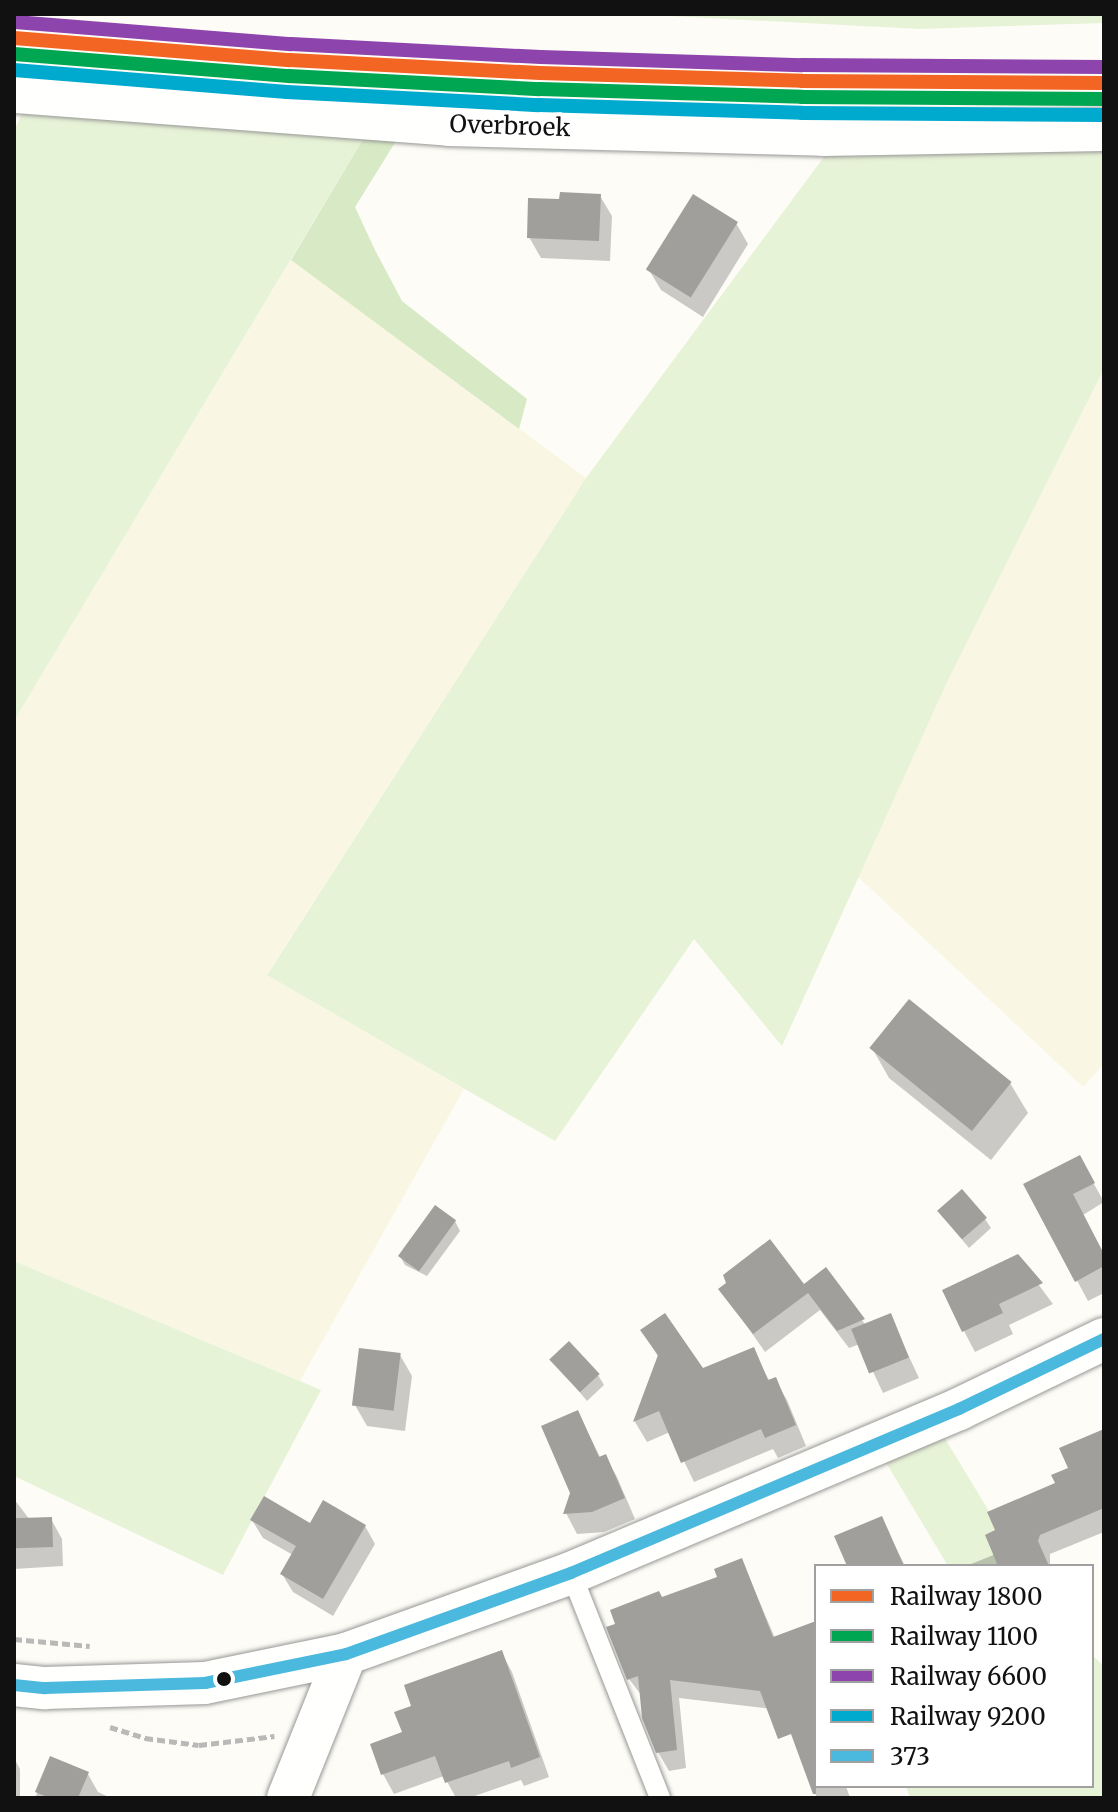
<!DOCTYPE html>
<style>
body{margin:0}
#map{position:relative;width:1118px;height:1812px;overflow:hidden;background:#fdfcf7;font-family:Merriweather,serif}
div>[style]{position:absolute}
.farmland>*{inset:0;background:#f9f7e4}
.green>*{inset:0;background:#e7f3d7}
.forest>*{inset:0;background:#d8eac5}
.shadow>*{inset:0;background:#0003}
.building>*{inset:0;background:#a19f9c;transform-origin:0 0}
.path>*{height:5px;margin-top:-2.5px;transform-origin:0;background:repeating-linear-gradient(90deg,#b9b9b8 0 8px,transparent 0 12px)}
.roads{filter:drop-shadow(0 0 2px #979795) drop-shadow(0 0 2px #979795)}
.lane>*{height:20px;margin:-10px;padding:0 10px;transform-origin:10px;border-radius:10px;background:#fffffe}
.street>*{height:42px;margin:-21px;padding:0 21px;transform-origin:21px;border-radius:21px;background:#fffffe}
.bus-1>*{height:12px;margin:-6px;padding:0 6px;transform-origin:6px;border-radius:6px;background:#4bb8dd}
.rail-1>*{height:14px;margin:-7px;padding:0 7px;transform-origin:7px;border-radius:7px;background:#f26522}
.rail-2>*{height:14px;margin:-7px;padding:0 7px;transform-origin:7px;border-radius:7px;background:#00a651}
.rail-3>*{height:14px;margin:-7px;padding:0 7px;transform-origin:7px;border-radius:7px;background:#8e44ad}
.rail-4>*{height:14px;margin:-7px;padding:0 7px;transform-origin:7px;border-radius:7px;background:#00a9ce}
.dots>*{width:22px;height:22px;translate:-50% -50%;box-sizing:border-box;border:4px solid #fff;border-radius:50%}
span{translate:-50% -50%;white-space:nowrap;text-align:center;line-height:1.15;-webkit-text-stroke:8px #fff;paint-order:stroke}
.street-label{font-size:24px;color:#111}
.frame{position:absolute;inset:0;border:16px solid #111;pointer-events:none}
.legend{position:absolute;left:814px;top:1564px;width:280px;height:224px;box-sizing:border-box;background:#fff;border:2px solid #a0a0a0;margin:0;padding:10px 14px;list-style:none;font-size:24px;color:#111}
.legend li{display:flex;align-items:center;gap:16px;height:40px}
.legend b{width:40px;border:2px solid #a0a0a0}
</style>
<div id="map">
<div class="farmland">
<i style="clip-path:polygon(291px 260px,586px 478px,267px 974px,464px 1089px,300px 1381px,14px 1261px,14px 721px)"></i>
<i style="clip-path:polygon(1104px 369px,1104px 1064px,1083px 1087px,858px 877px,948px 680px)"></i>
</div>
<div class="green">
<i style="clip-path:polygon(632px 14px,1104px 14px,1104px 23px,920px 29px)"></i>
<i style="clip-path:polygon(24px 109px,372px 124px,14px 721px,14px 131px)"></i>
<i style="clip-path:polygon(835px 142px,1104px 143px,1104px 369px,948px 680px,782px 1046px,694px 939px,555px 1141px,267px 975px,586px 478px)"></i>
<i style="clip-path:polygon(14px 1261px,321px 1390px,223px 1575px,14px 1476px)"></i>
<i style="clip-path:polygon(944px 1437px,1018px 1559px,1011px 1566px,948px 1566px,885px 1461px)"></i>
<i style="clip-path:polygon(1092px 1655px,1104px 1666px,1104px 1798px,910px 1798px,906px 1786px,1092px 1786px)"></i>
</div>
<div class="forest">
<i style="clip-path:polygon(372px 124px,406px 125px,355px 207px,375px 250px,402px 301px,527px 399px,519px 429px,291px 260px)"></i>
</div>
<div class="shadow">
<i style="clip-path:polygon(600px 196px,612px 216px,610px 261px,541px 258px,529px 237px,561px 201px)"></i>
<i style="clip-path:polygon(736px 223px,748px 244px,703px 317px,661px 290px,649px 270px)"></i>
<i style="clip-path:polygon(872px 1048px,1010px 1083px,1028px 1113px,991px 1160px,889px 1078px)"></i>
<i style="clip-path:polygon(1079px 1157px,1104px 1202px,1083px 1215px,1104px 1256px,1104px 1293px,1088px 1301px,1026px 1185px)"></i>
<i style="clip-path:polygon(939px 1212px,985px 1219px,991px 1228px,969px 1248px)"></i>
<i style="clip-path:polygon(455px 1221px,460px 1231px,427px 1276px,405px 1265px,400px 1256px)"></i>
<i style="clip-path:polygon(1018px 1257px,1053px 1304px,1009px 1325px,1013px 1334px,975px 1352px,964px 1331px)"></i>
<i style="clip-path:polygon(826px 1270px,867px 1327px,890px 1316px,919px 1378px,883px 1393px,860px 1344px,849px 1348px,820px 1310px,765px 1352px,721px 1289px,803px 1286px)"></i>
<i style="clip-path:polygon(642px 1331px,703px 1370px,753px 1350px,770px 1382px,775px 1380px,787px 1400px,806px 1446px,778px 1458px,773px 1449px,694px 1482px,670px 1432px,647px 1442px,635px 1422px,659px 1358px)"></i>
<i style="clip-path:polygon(400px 1355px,412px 1376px,405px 1431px,367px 1426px,355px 1405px)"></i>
<i style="clip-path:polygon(552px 1359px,598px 1375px,604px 1385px,587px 1401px)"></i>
<i style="clip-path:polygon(578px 1412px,601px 1459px,605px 1456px,617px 1477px,635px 1519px,604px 1532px,577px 1534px,566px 1513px,573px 1493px)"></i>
<i style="clip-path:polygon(1104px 1431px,1104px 1532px,1050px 1554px,1050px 1566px,966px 1566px,996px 1554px)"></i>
<i style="clip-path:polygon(14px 1499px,30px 1520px,51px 1519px,62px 1539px,63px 1566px,14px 1569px)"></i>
<i style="clip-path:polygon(881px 1518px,905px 1566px,850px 1566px)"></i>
<i style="clip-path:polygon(252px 1520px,365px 1526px,375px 1544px,333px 1616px,293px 1592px,282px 1574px,293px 1555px,263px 1538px)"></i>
<i style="clip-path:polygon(742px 1561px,775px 1638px,816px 1623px,816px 1688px,797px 1712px,679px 1698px,686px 1768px,669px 1771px,658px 1752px,642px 1696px,629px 1679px,662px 1599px,719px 1578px)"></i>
<i style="clip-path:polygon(501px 1652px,512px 1672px,549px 1777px,524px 1786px,521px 1780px,469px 1798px,456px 1798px,444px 1776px,394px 1794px,383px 1774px,404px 1733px)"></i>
<i style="clip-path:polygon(816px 1754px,816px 1786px,846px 1786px,850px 1798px,817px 1798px,802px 1759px)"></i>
<i style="clip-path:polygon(14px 1758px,20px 1769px,20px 1798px,14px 1798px)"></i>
<i style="clip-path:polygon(51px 1758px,88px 1774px,98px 1792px,111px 1798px,35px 1798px)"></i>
</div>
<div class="building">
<i style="clip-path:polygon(560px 192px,601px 194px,599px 241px,527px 238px,528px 198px,559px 199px)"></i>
<i style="left:693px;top:194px;width:53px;height:89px;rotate:32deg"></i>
<i style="left:909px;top:999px;width:132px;height:63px;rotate:39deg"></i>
<i style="clip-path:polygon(1080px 1155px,1095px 1183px,1073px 1194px,1104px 1254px,1104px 1266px,1075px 1282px,1023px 1184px)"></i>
<i style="left:962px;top:1189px;width:38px;height:33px;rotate:49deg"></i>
<i style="left:435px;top:1205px;width:26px;height:63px;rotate:36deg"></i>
<i style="clip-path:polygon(770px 1239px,804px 1284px,826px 1267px,865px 1319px,837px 1331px,808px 1293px,753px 1334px,718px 1289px,726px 1283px,723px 1275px)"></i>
<i style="clip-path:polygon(1018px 1254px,1043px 1283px,999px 1304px,1003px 1313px,962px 1332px,942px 1290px)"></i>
<i style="clip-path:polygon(665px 1313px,703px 1368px,754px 1347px,768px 1380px,776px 1377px,796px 1425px,765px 1438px,761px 1429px,681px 1463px,659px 1411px,633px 1422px,658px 1355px,640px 1330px)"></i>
<i style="left:891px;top:1313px;width:48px;height:43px;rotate:68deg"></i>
<i style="left:569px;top:1341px;width:45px;height:27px;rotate:47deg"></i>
<i style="left:359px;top:1348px;width:42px;height:58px;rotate:7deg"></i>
<i style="clip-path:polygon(578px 1410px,599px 1457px,606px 1454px,625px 1498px,592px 1512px,563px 1514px,570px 1493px,541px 1426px)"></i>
<i style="clip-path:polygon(1104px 1429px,1104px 1508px,1040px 1535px,1038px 1541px,1049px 1566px,998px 1566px,985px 1535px,995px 1530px,987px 1512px,1055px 1483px,1051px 1475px,1068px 1468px,1059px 1448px)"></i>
<i style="clip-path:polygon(264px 1496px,310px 1523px,323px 1500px,366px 1525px,323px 1599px,280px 1574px,296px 1546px,250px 1520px)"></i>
<i style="clip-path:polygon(882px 1516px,904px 1566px,847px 1566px,834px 1536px)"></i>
<i style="left:52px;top:1517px;width:30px;height:38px;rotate:88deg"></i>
<i style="clip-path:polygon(742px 1558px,773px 1637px,816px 1621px,816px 1794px,813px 1794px,791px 1734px,778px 1739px,760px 1691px,670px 1680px,677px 1750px,656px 1753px,642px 1718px,638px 1676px,627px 1680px,606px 1627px,615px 1624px,610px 1610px,659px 1591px,662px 1597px,717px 1577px,714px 1569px)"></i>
<i style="clip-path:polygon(502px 1650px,540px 1757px,511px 1768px,509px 1761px,445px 1783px,435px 1756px,381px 1775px,370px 1744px,402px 1732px,394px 1712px,411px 1706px,404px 1685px)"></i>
<i style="clip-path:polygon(50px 1756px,89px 1772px,78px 1798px,50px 1798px,35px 1792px)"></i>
</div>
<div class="path">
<i style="left:14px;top:1639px;width:76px;rotate:5.3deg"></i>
<i style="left:110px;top:1727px;width:37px;rotate:17deg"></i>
<i style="left:145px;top:1738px;width:54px;rotate:7.4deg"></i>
<i style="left:199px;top:1745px;width:76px;rotate:-6.8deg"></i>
</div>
<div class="roads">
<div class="lane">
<i style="left:571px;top:1573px;width:242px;rotate:68.4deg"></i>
</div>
<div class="street">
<i style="left:14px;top:92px;width:436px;rotate:4.3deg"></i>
<i style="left:449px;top:125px;width:374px;rotate:1.5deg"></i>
<i style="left:823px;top:135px;width:281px;rotate:-1deg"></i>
<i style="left:14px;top:1685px;width:31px;rotate:6deg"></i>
<i style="left:45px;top:1688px;width:160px;rotate:-1.8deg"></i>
<i style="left:205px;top:1683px;width:144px;rotate:-11.6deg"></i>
<i style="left:346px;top:1654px;width:239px;rotate:-19.8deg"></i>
<i style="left:571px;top:1573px;width:421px;rotate:-22.9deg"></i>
<i style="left:959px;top:1409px;width:161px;rotate:-25.8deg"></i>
<i style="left:288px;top:1798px;width:155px;rotate:-68.1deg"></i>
</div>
</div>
<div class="bus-1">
<i style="left:14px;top:1685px;width:31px;rotate:6deg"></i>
<i style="left:45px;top:1688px;width:160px;rotate:-1.8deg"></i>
<i style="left:205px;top:1683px;width:144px;rotate:-11.6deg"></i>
<i style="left:346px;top:1654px;width:239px;rotate:-19.8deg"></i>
<i style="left:571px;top:1573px;width:421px;rotate:-22.9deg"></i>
<i style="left:959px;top:1409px;width:161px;rotate:-25.8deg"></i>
</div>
<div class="rail-1">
<i style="left:14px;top:38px;width:277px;rotate:4.6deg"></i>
<i style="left:290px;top:60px;width:250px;rotate:3deg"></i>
<i style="left:540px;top:73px;width:262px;rotate:1.7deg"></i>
<i style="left:802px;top:81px;width:302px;rotate:0.4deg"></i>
</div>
<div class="rail-2">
<i style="left:14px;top:54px;width:276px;rotate:4.6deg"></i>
<i style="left:289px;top:76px;width:251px;rotate:3deg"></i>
<i style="left:540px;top:89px;width:262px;rotate:1.7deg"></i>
<i style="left:802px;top:97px;width:302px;rotate:0.4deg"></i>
</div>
<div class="rail-3">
<i style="left:15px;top:22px;width:277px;rotate:4.6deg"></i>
<i style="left:291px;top:44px;width:250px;rotate:3deg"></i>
<i style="left:541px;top:57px;width:261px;rotate:1.8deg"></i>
<i style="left:802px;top:65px;width:302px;rotate:0.4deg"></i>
</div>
<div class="rail-4">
<i style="left:14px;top:70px;width:274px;rotate:4.6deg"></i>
<i style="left:287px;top:92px;width:252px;rotate:3deg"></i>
<i style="left:539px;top:105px;width:263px;rotate:1.7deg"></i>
<i style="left:802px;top:113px;width:302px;rotate:0.4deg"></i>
</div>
<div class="dots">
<i style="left:224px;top:1679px;background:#111"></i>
</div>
<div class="street-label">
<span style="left:510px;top:126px;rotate:2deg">Overbroek</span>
</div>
<div class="frame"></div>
<ul class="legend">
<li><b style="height:10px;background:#f26522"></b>Railway 1800</li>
<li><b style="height:10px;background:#00a651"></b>Railway 1100</li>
<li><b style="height:10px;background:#8e44ad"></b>Railway 6600</li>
<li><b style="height:10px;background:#00a9ce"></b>Railway 9200</li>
<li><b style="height:10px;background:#4bb8dd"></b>373</li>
</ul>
</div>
